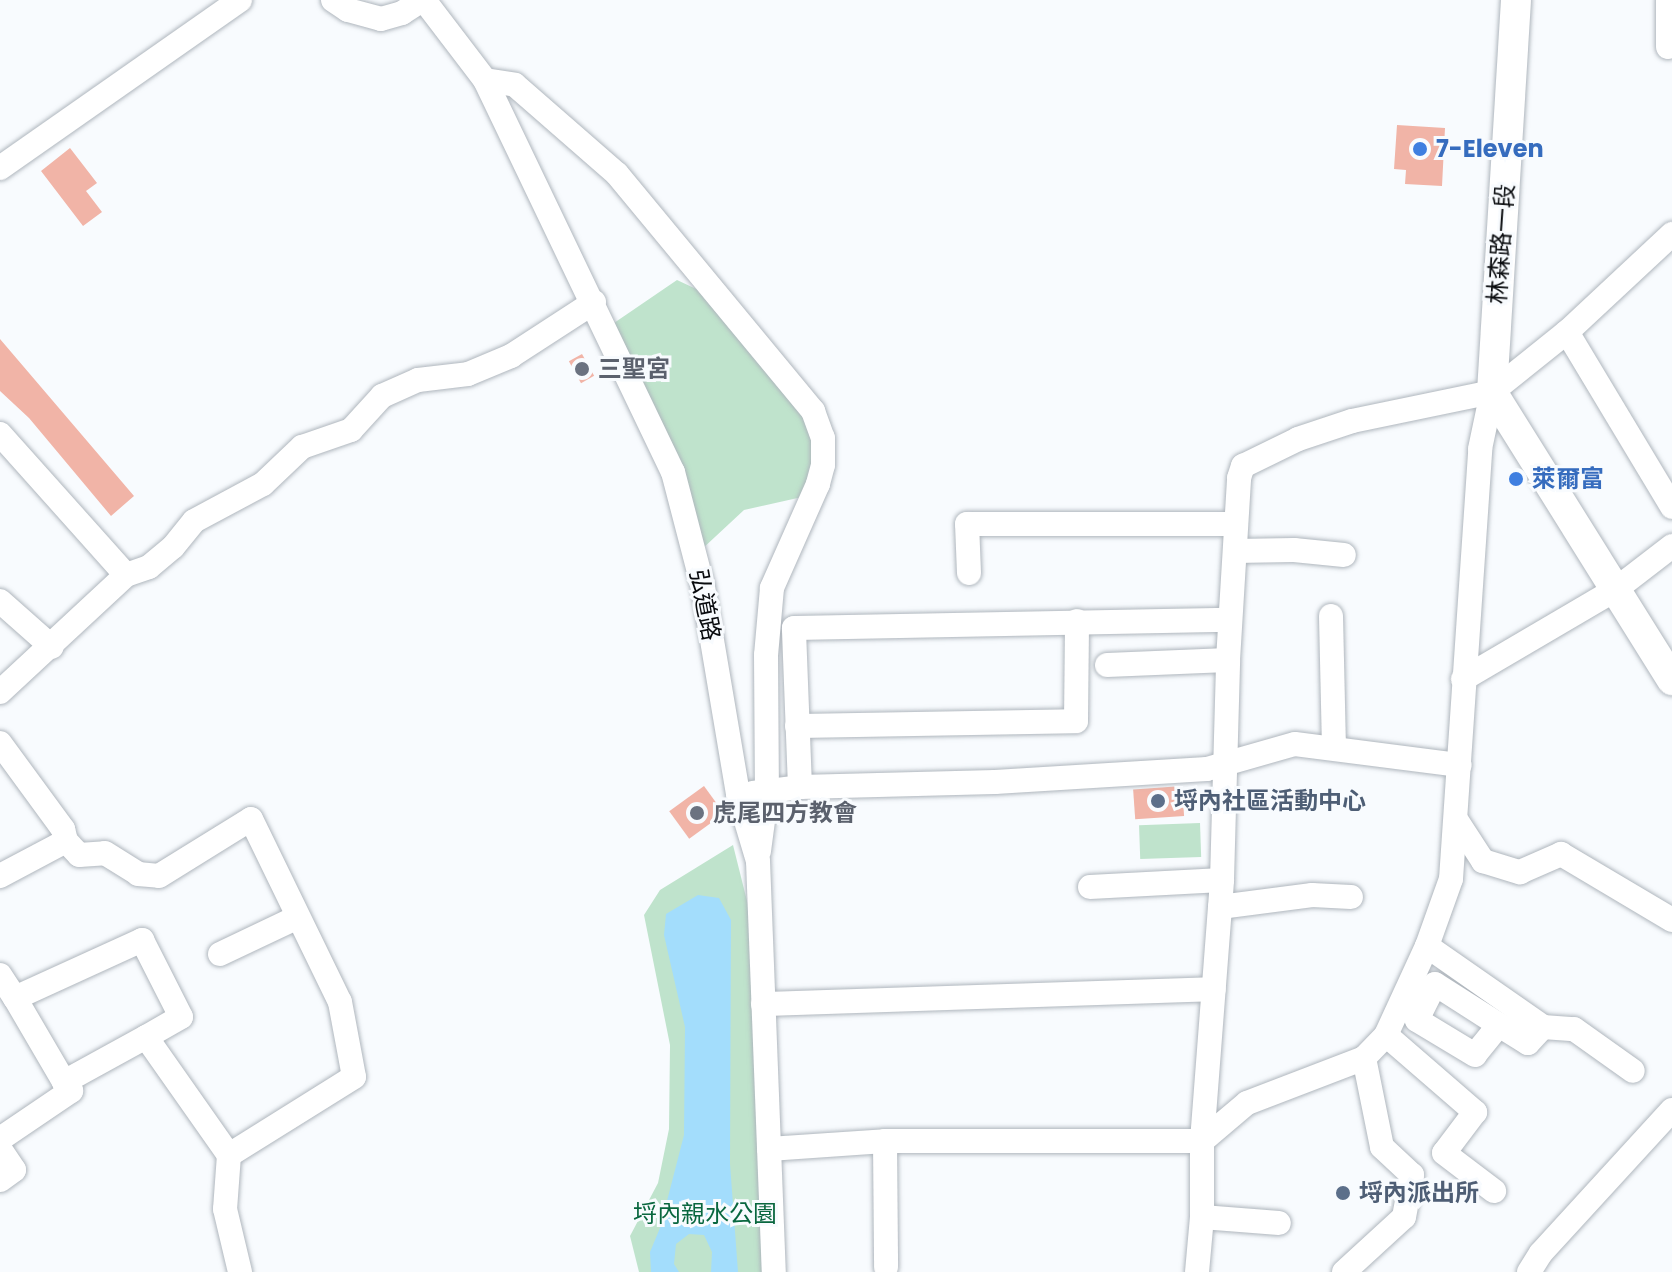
<!DOCTYPE html>
<meta charset="utf-8">
<style>
body{margin:0}
#map{position:relative;width:1672px;height:1272px;overflow:hidden;background:#f8fbfe;font-family:Poppins,"Noto Sans TC",sans-serif}
div>[style]{position:absolute}
.green>*{inset:0;background:#bfe3cc;transform-origin:0 0}
.water>*{inset:0;background:#a3ddfc}
.building>*{inset:0;background:#f1b4a7;transform-origin:0 0}
.roads{filter:drop-shadow(0 0 2px #afb6bd) drop-shadow(0 0 2px #afb6bd)}
.minor>*{height:24px;margin:-12px;padding:0 12px;transform-origin:12px;border-radius:12px;background:#fff}
.major>*{height:30px;margin:-15px;padding:0 15px;transform-origin:15px;border-radius:15px;background:#fff}
.dots>*{width:22px;height:22px;translate:-50% -50%;box-sizing:border-box;border:4px solid #f8fbfe;border-radius:50%}
span{translate:-50% -50%;white-space:nowrap;text-align:center;line-height:1.15;-webkit-text-stroke:6px #f8fbfe;paint-order:stroke}
.shop-label{font-size:24px;color:#366cbe;font-weight:700}
.left{translate:0 -50%;text-align:left}
.street-label{font-size:24px;color:#090b0e}
.worship-label{font-size:24px;color:#5b616d;font-weight:700}
.service-label{font-size:24px;color:#4e5e75;font-weight:700}
.park-label{font-size:24px;color:#09673f}
</style>
<div id="map">
<div class="green">
<i style="clip-path:polygon(677px 280px,709px 295px,815px 425px,812px 477px,802px 497px,744px 510px,701px 550px,614px 323px)"></i>
<i style="left:1200px;top:823px;width:34px;height:61px;rotate:88deg"></i>
<i style="clip-path:polygon(733px 845px,750px 913px,762px 1272px,639px 1272px,630px 1236px,658px 1183px,669px 1129px,670px 1045px,644px 915px,660px 890px)"></i>
</div>
<div class="water">
<i style="clip-path:polygon(698px 895px,719px 898px,731px 920px,730px 1164px,738px 1272px,711px 1272px,712px 1252px,704px 1235px,689px 1234px,676px 1244px,674px 1264px,679px 1272px,651px 1272px,650px 1252px,660px 1228px,684px 1135px,685px 1027px,664px 935px,666px 914px)"></i>
</div>
<div class="building">
<i style="clip-path:polygon(1397px 125px,1445px 128px,1442px 186px,1405px 184px,1406px 170px,1394px 169px)"></i>
<i style="clip-path:polygon(70px 148px,97px 183px,86px 191px,102px 212px,83px 226px,41px 171px)"></i>
<i style="clip-path:polygon(0 339px,134px 496px,111px 516px,29px 418px,0 391px)"></i>
<i style="left:582px;top:354px;width:25px;height:15px;rotate:61deg"></i>
<i style="left:704px;top:786px;width:34px;height:43px;rotate:54deg"></i>
<i style="left:1182px;top:786px;width:30px;height:49px;rotate:86deg"></i>
</div>
<div class="roads">
<div class="minor">
<i style="left:333px;top:0;width:18px;rotate:34deg"></i>
<i style="left:348px;top:10px;width:34px;rotate:15deg"></i>
<i style="left:381px;top:19px;width:22px;rotate:-16deg"></i>
<i style="left:402px;top:13px;width:24px;rotate:-33deg"></i>
<i style="left:424px;top:0;width:101px;rotate:52.7deg"></i>
<i style="left:485px;top:80px;width:435px;rotate:64.4deg"></i>
<i style="left:673px;top:472px;width:119px;rotate:75.4deg"></i>
<i style="left:703px;top:587px;width:210px;rotate:80.4deg"></i>
<i style="left:738px;top:794px;width:70px;rotate:73.4deg"></i>
<i style="left:758px;top:861px;width:411px;rotate:87.8deg"></i>
<i style="left:1668px;top:47px;width:47px;rotate:-90deg"></i>
<i style="left:485px;top:80px;width:30px;rotate:9deg"></i>
<i style="left:515px;top:85px;width:135px;rotate:41.1deg"></i>
<i style="left:617px;top:174px;width:308px;rotate:50.4deg"></i>
<i style="left:813px;top:411px;width:29px;rotate:70deg"></i>
<i style="left:823px;top:438px;width:27px;rotate:90deg"></i>
<i style="left:823px;top:465px;width:20px;rotate:105deg"></i>
<i style="left:818px;top:484px;width:114px;rotate:113.9deg"></i>
<i style="left:772px;top:588px;width:67px;rotate:95.1deg"></i>
<i style="left:766px;top:655px;width:136px;rotate:89.6deg"></i>
<i style="left:767px;top:791px;width:61px;rotate:97.6deg"></i>
<i style="left:0;top:168px;width:293px;rotate:-35deg"></i>
<i style="left:1567px;top:332px;width:204px;rotate:59deg"></i>
<i style="left:0;top:434px;width:189px;rotate:48.2deg"></i>
<i style="left:1235px;top:551px;width:59px;rotate:-1deg"></i>
<i style="left:1294px;top:550px;width:50px;rotate:5.7deg"></i>
<i style="left:969px;top:573px;width:49px;rotate:-92.3deg"></i>
<i style="left:967px;top:524px;width:269px"></i>
<i style="left:0;top:601px;width:69px;rotate:41.5deg"></i>
<i style="left:1331px;top:616px;width:132px;rotate:88.7deg"></i>
<i style="left:1107px;top:665px;width:121px;rotate:-2.4deg"></i>
<i style="left:1463px;top:679px;width:176px;rotate:-30.4deg"></i>
<i style="left:1615px;top:590px;width:72px;rotate:-37.7deg"></i>
<i style="left:0;top:692px;width:172px;rotate:-42.9deg"></i>
<i style="left:126px;top:575px;width:24px;rotate:-19deg"></i>
<i style="left:149px;top:567px;width:31px;rotate:-40deg"></i>
<i style="left:173px;top:547px;width:33px;rotate:-51deg"></i>
<i style="left:194px;top:521px;width:78px;rotate:-28.2deg"></i>
<i style="left:263px;top:484px;width:54px;rotate:-43.5deg"></i>
<i style="left:302px;top:447px;width:52px;rotate:-19.1deg"></i>
<i style="left:351px;top:430px;width:46px;rotate:-47.6deg"></i>
<i style="left:382px;top:396px;width:39px;rotate:-24deg"></i>
<i style="left:418px;top:380px;width:50px;rotate:-6.8deg"></i>
<i style="left:468px;top:374px;width:47px;rotate:-22.7deg"></i>
<i style="left:511px;top:356px;width:99px;rotate:-33deg"></i>
<i style="left:797px;top:726px;width:279px;rotate:-1deg"></i>
<i style="left:1076px;top:721px;width:100px;rotate:-89.4deg"></i>
<i style="left:0;top:743px;width:107px;rotate:53.8deg"></i>
<i style="left:63px;top:829px;width:12px;rotate:76deg"></i>
<i style="left:66px;top:841px;width:75px;rotate:152.1deg"></i>
<i style="left:800px;top:787px;width:159px;rotate:-92.2deg"></i>
<i style="left:794px;top:628px;width:436px;rotate:-1.1deg"></i>
<i style="left:753px;top:793px;width:47px;rotate:-7.3deg"></i>
<i style="left:800px;top:787px;width:195px;rotate:-1.5deg"></i>
<i style="left:995px;top:782px;width:212px;rotate:-3.5deg"></i>
<i style="left:1207px;top:769px;width:91px;rotate:-15.9deg"></i>
<i style="left:1295px;top:744px;width:166px;rotate:7.3deg"></i>
<i style="left:1457px;top:821px;width:48px;rotate:57deg"></i>
<i style="left:1483px;top:861px;width:39px;rotate:17deg"></i>
<i style="left:1520px;top:872px;width:45px;rotate:-23.7deg"></i>
<i style="left:1561px;top:854px;width:129px;rotate:30.7deg"></i>
<i style="left:66px;top:841px;width:19px;rotate:47deg"></i>
<i style="left:79px;top:855px;width:26px;rotate:-4deg"></i>
<i style="left:105px;top:853px;width:39px;rotate:32deg"></i>
<i style="left:138px;top:874px;width:21px;rotate:5deg"></i>
<i style="left:159px;top:876px;width:108px;rotate:-31.8deg"></i>
<i style="left:251px;top:819px;width:203px;rotate:64.1deg"></i>
<i style="left:340px;top:1002px;width:76px;rotate:79.4deg"></i>
<i style="left:354px;top:1077px;width:147px;rotate:148deg"></i>
<i style="left:229px;top:1155px;width:54px;rotate:94.2deg"></i>
<i style="left:225px;top:1209px;width:65px;rotate:76.6deg"></i>
<i style="left:1090px;top:887px;width:132px;rotate:-3deg"></i>
<i style="left:1220px;top:907px;width:93px;rotate:-7.4deg"></i>
<i style="left:1312px;top:895px;width:39px;rotate:3deg"></i>
<i style="left:1427px;top:946px;width:141px;rotate:34.9deg"></i>
<i style="left:1543px;top:1027px;width:31px;rotate:4deg"></i>
<i style="left:1574px;top:1029px;width:72px;rotate:35.4deg"></i>
<i style="left:220px;top:954px;width:86px;rotate:-25.4deg"></i>
<i style="left:0;top:975px;width:27px;rotate:57deg"></i>
<i style="left:15px;top:998px;width:140px;rotate:-24.5deg"></i>
<i style="left:142px;top:940px;width:86px;rotate:63.1deg"></i>
<i style="left:181px;top:1017px;width:40px;rotate:150.3deg"></i>
<i style="left:15px;top:998px;width:97px;rotate:59.7deg"></i>
<i style="left:763px;top:1004px;width:451px;rotate:-1.9deg"></i>
<i style="left:1499px;top:1025px;width:38px;rotate:129deg"></i>
<i style="left:1475px;top:1055px;width:68px;rotate:-148.9deg"></i>
<i style="left:1417px;top:1020px;width:40px;rotate:-63.4deg"></i>
<i style="left:1435px;top:984px;width:76px;rotate:32.6deg"></i>
<i style="left:1499px;top:1025px;width:34px;rotate:32deg"></i>
<i style="left:1528px;top:1043px;width:22px;rotate:-47deg"></i>
<i style="left:1386px;top:1035px;width:118px;rotate:40.9deg"></i>
<i style="left:1475px;top:1112px;width:51px;rotate:127.1deg"></i>
<i style="left:1444px;top:1153px;width:63px;rotate:37.2deg"></i>
<i style="left:0;top:1139px;width:86px;rotate:-34.1deg"></i>
<i style="left:71px;top:1091px;width:11px;rotate:-128deg"></i>
<i style="left:64px;top:1082px;width:94px;rotate:-28.8deg"></i>
<i style="left:146px;top:1037px;width:144px;rotate:54.9deg"></i>
<i style="left:885px;top:1141px;width:126px;rotate:89.5deg"></i>
<i style="left:0;top:1149px;width:25px;rotate:56deg"></i>
<i style="left:14px;top:1170px;width:17px;rotate:144deg"></i>
<i style="left:769px;top:1149px;width:116px;rotate:-3.9deg"></i>
<i style="left:885px;top:1141px;width:317px"></i>
<i style="left:1202px;top:1141px;width:262px;rotate:-85.6deg"></i>
<i style="left:1222px;top:880px;width:220px;rotate:-88.4deg"></i>
<i style="left:1228px;top:660px;width:182px;rotate:-86.5deg"></i>
<i style="left:1239px;top:478px;width:13px;rotate:-72deg"></i>
<i style="left:1243px;top:466px;width:61px;rotate:-26.1deg"></i>
<i style="left:1298px;top:439px;width:57px;rotate:-18.4deg"></i>
<i style="left:1352px;top:421px;width:143px;rotate:-11.7deg"></i>
<i style="left:1492px;top:392px;width:96px;rotate:-38.7deg"></i>
<i style="left:1567px;top:332px;width:144px;rotate:-43deg"></i>
<i style="left:1202px;top:1217px;width:77px;rotate:4.5deg"></i>
<i style="left:1197px;top:1272px;width:55px;rotate:-84.8deg"></i>
<i style="left:1202px;top:1217px;width:76px;rotate:-90deg"></i>
<i style="left:1202px;top:1141px;width:59px;rotate:-40.2deg"></i>
<i style="left:1247px;top:1103px;width:125px;rotate:-21deg"></i>
<i style="left:1364px;top:1058px;width:32px;rotate:-46deg"></i>
<i style="left:1386px;top:1035px;width:98px;rotate:-65.3deg"></i>
<i style="left:1427px;top:946px;width:71px;rotate:-70.3deg"></i>
<i style="left:1451px;top:879px;width:431px;rotate:-86.1deg"></i>
<i style="left:1480px;top:449px;width:58px;rotate:-78.1deg"></i>
<i style="left:1344px;top:1272px;width:81px;rotate:-42.5deg"></i>
<i style="left:1404px;top:1217px;width:43px;rotate:-79.2deg"></i>
<i style="left:1412px;top:1175px;width:41px;rotate:-137deg"></i>
<i style="left:1382px;top:1147px;width:91px;rotate:-101.4deg"></i>
<i style="left:1529px;top:1272px;width:22px;rotate:-58deg"></i>
<i style="left:1541px;top:1253px;width:194px;rotate:-47.5deg"></i>
</div>
<div class="major">
<i style="left:1516px;top:0;width:393px;rotate:93.5deg"></i>
<i style="left:1492px;top:392px;width:340px;rotate:58deg"></i>
</div>
</div>
<div class="dots">
<i style="left:1420px;top:149px;background:#3f7fe0"></i>
<i style="left:582px;top:369px;background:#6b7280"></i>
<i style="left:1516px;top:479px;background:#3f7fe0"></i>
<i style="left:1158px;top:801px;background:#5c6f8a"></i>
<i style="left:697px;top:813px;background:#6b7280"></i>
<i style="left:1343px;top:1193px;background:#5c6f8a"></i>
</div>
<div class="shop-label">
<span class="left" style="left:1436px;top:149px">7-Eleven</span>
<span class="left" style="left:1532px;top:479px">萊爾富</span>
</div>
<div class="street-label">
<span style="left:1501px;top:244px;rotate:-86deg">林森路一段</span>
<span style="left:705px;top:605px;rotate:79deg">弘道路</span>
</div>
<div class="worship-label">
<span class="left" style="left:598px;top:369px">三聖宮</span>
<span class="left" style="left:713px;top:813px">虎尾四方教會</span>
</div>
<div class="service-label">
<span class="left" style="left:1174px;top:801px">埒內社區活動中心</span>
<span class="left" style="left:1359px;top:1193px">埒內派出所</span>
</div>
<div class="park-label">
<span style="left:705px;top:1214px">埒內親水公園</span>
</div>
</div>
